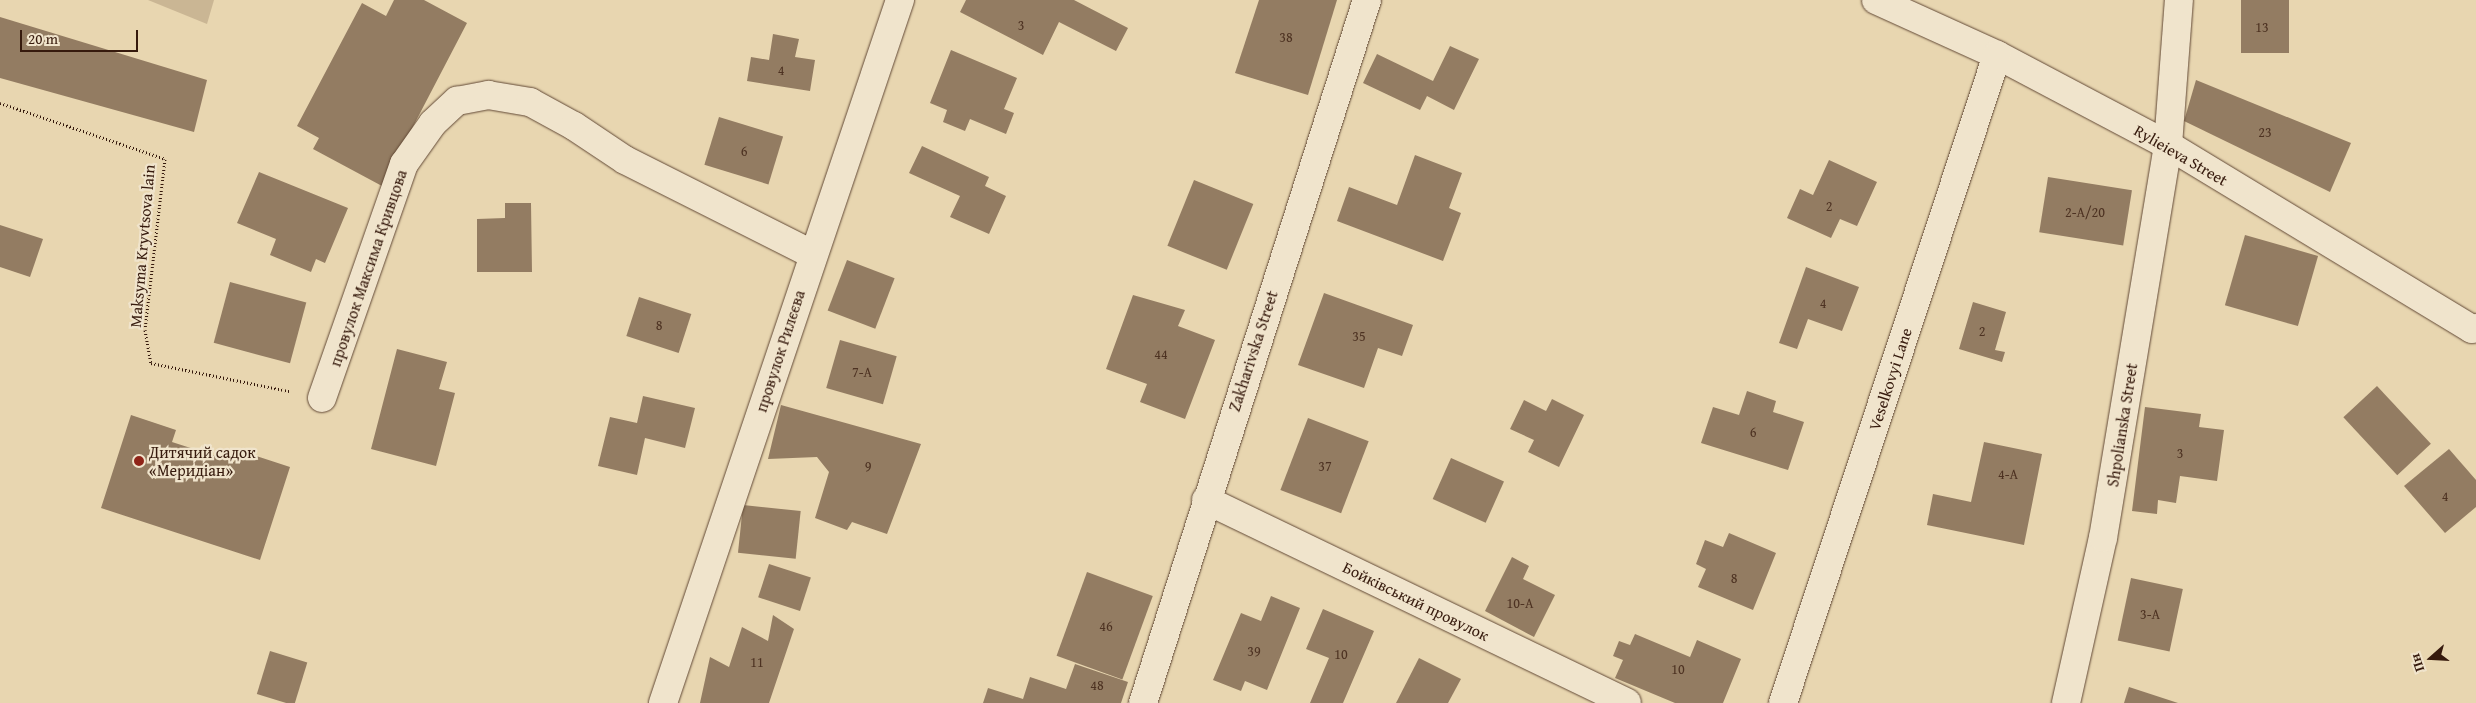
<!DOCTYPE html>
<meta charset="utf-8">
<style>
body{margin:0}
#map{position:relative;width:2476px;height:703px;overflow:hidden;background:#e8d6b0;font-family:"Gentium Book Plus",serif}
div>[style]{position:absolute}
.green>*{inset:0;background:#cab694}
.building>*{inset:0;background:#937c62;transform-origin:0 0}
.path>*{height:3px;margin-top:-1.5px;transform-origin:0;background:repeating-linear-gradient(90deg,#361a0d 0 1px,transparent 0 3.5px)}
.roads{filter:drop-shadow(0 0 1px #624936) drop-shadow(0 0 1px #624936)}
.minor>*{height:28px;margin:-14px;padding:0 14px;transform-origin:14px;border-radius:14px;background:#f0e4cc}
.dots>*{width:14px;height:14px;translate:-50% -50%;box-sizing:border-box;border:2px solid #f0e4cc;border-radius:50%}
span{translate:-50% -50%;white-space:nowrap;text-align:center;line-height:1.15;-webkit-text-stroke:4.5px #f0e4cc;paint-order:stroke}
.number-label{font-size:14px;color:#4d3222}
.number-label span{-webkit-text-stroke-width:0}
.street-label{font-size:16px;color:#361a0d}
.poi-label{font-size:16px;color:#361a0d}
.left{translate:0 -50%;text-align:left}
.north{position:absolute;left:2406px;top:633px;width:50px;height:50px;-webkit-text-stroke:4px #f0e4cc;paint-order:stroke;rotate:251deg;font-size:14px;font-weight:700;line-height:20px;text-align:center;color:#361a0d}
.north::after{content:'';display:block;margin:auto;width:18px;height:22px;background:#361a0d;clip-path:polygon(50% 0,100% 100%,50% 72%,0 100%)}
.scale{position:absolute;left:20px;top:30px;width:118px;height:22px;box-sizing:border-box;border:2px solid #361a0d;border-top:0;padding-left:6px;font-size:15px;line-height:18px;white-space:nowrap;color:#361a0d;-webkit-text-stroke:4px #f0e4cc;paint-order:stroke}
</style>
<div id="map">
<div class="green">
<i style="clip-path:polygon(148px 0,214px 0,207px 24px)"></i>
</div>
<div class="building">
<i style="clip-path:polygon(394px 0,424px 0,467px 23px,382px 186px,313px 149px,319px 138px,297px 126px,362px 3px,386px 16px)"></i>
<i style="clip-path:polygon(966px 0,1074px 0,1128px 28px,1116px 51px,1059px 22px,1043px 55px,960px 12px)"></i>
<i style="clip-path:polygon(1259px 0,1337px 0,1308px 95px,1235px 73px)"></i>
<i style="left:2241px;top:0;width:48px;height:53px"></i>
<i style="clip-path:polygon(0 17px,207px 80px,194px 132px,0 78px)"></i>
<i style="clip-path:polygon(773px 34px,799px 39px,795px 57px,815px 60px,810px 91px,747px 81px,751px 57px,769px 60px)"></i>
<i style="clip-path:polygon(1450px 46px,1479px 59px,1454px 110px,1427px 96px,1420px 110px,1363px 83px,1377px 54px,1433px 81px)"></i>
<i style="clip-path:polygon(951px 50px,1017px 78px,1004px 109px,1014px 113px,1006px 134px,970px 119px,965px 131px,943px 122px,947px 110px,930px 103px)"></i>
<i style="clip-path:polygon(2196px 80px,2351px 143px,2330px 192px,2184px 121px)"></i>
<i style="left:719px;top:117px;width:67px;height:50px;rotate:17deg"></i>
<i style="clip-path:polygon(922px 146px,989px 177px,985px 186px,1006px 196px,989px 234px,950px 217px,960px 196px,909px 173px)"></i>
<i style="clip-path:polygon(1415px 155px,1462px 173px,1449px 208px,1461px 213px,1443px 261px,1337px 221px,1349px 187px,1397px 205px)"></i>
<i style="clip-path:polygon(1829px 160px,1877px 182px,1857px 226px,1840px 219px,1831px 238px,1787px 218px,1800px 189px,1813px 195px)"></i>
<i style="clip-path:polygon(259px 172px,348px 208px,325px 263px,316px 259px,311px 272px,270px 255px,276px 239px,237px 223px)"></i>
<i style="left:2048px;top:177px;width:85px;height:56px;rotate:9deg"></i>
<i style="left:1194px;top:180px;width:64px;height:71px;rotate:22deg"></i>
<i style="clip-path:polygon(505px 203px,531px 203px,532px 272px,477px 272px,477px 219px,505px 218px)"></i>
<i style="clip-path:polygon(0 225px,43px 239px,30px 277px,0 267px)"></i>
<i style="left:2245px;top:235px;width:76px;height:73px;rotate:16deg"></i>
<i style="left:847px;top:260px;width:51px;height:54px;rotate:21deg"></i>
<i style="clip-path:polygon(1806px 267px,1859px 287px,1842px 331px,1808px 319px,1797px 349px,1779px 343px)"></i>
<i style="left:230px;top:282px;width:79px;height:63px;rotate:15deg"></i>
<i style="clip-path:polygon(1324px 293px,1413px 325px,1402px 356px,1378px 348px,1364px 388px,1298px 365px)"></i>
<i style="clip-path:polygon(1133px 295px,1185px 310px,1178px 326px,1215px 340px,1185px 419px,1140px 402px,1147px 384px,1106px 369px)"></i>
<i style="left:639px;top:297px;width:55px;height:41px;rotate:18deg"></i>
<i style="clip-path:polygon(1973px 302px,2006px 312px,1995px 350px,2005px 352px,2002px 362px,1959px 349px)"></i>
<i style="left:840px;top:340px;width:59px;height:50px;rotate:16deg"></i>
<i style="clip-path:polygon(397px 349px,447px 362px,439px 389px,455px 393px,436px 466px,371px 449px)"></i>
<i style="left:2377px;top:386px;width:79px;height:46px;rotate:47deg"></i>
<i style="clip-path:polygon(1747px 391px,1776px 401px,1773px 412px,1804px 422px,1788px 470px,1701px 443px,1713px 407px,1739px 415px)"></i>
<i style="clip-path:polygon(643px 396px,695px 408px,685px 448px,645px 438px,637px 475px,598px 466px,610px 417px,637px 423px)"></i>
<i style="clip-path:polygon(1552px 399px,1584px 415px,1559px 467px,1528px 452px,1534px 440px,1510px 429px,1524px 400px,1546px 411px)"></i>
<i style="clip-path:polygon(781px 405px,921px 444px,887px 534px,852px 522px,847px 530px,815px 518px,829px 472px,817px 457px,768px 459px)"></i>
<i style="clip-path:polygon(2145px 407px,2201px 414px,2199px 427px,2224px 430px,2217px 481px,2180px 476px,2176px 503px,2158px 500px,2157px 514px,2132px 511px)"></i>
<i style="clip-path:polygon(131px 415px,176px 430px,172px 442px,234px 462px,238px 450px,290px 467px,260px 560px,101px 508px)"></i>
<i style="left:1308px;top:418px;width:65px;height:77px;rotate:21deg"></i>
<i style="clip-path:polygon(1984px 442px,2042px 454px,2024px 545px,1927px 525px,1933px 494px,1971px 502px)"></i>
<i style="clip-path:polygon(2449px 449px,2476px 480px,2476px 507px,2445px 533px,2404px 486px)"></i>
<i style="left:1451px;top:458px;width:58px;height:45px;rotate:24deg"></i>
<i style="left:743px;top:505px;width:58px;height:48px;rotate:6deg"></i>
<i style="clip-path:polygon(1729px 533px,1776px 553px,1753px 610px,1698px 587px,1706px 569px,1696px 564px,1705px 540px,1723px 547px)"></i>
<i style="clip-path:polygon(1512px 557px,1529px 566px,1523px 579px,1555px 595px,1534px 637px,1485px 611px)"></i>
<i style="left:769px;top:564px;width:44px;height:35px;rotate:18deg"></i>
<i style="left:1087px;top:572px;width:70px;height:89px;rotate:20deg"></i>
<i style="left:2131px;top:578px;width:53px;height:64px;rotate:12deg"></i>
<i style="clip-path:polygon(1271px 596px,1300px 608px,1267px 690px,1245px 681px,1241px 691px,1213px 680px,1241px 613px,1261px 621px)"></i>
<i style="clip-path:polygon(1323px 609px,1374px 631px,1343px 703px,1310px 703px,1329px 658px,1306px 649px)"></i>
<i style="clip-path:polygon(773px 615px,794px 629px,769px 703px,700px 703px,710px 657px,729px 667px,742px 627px,768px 641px)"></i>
<i style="clip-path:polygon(1635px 634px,1690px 657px,1697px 640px,1741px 659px,1723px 703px,1675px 703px,1615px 678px,1623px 660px,1613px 656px,1619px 641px,1630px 645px)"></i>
<i style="left:270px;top:651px;width:39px;height:45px;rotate:17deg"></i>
<i style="clip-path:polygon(1419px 658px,1461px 679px,1448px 703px,1396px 703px)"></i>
<i style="clip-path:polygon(1075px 664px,1128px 682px,1121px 703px,983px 703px,988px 688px,1023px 699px,1030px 677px,1066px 689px)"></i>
<i style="clip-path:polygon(2129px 687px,2178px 703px,2124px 703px)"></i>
</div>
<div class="path">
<i style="left:0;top:103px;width:174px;rotate:18.7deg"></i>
<i style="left:165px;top:159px;width:172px;rotate:96.7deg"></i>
<i style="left:145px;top:330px;width:34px;rotate:80deg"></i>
<i style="left:151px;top:363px;width:141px;rotate:11.5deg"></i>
</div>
<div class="roads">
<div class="minor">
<i style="left:1876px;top:0;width:133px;rotate:24.4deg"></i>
<i style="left:1997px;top:55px;width:193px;rotate:27.8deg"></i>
<i style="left:2168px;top:145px;width:355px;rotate:31.2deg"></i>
<i style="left:2472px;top:329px;width:4px;rotate:-14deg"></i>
<i style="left:322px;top:398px;width:248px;rotate:-70.7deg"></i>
<i style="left:404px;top:164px;width:50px;rotate:-54.7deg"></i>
<i style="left:433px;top:123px;width:33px;rotate:-43deg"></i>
<i style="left:457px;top:101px;width:32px;rotate:-11deg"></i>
<i style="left:488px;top:95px;width:43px;rotate:9.5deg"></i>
<i style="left:530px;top:102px;width:50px;rotate:28.6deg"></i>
<i style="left:574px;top:126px;width:61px;rotate:33.7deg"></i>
<i style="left:625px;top:160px;width:209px;rotate:26.7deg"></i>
<i style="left:1206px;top:500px;width:467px;rotate:25.7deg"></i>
<i style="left:663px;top:703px;width:742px;rotate:-71.37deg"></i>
<i style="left:1143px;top:703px;width:738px;rotate:-72.33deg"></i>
<i style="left:1783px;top:703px;width:682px;rotate:-71.72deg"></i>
<i style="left:2066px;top:703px;width:169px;rotate:-77.4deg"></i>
<i style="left:2103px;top:538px;width:398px;rotate:-80.6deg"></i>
<i style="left:2168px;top:145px;width:145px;rotate:-85.7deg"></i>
</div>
</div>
<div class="dots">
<i style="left:139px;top:461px;background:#8f2418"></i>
</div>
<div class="number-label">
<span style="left:1021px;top:25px">3</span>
<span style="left:2262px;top:27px">13</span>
<span style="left:1286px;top:37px">38</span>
<span style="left:781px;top:70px">4</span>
<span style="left:2265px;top:132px">23</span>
<span style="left:744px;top:151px">6</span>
<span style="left:1829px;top:206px">2</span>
<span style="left:2085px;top:212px">2-А/20</span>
<span style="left:1823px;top:303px">4</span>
<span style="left:659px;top:325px">8</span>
<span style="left:1982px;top:331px">2</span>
<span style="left:1359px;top:336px">35</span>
<span style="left:1161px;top:354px">44</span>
<span style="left:862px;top:372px">7-А</span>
<span style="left:1753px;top:432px">6</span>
<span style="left:2180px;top:453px">3</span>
<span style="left:868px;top:466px">9</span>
<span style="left:1325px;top:466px">37</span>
<span style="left:2008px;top:474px">4-А</span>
<span style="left:2445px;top:496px">4</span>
<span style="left:1734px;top:578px">8</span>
<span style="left:1520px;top:603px">10-А</span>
<span style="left:2150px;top:614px">3-А</span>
<span style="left:1106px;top:626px">46</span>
<span style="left:1254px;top:651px">39</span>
<span style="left:1341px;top:654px">10</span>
<span style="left:757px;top:662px">11</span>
<span style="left:1678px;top:669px">10</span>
<span style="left:1097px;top:685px">48</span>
</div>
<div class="street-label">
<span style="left:2181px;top:155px;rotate:30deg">Rylieieva Street</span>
<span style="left:142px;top:246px;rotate:-85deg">Maksyma Kryvtsova lain</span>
<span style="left:368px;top:268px;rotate:-71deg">провулок Максима Кривцова</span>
<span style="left:780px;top:351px;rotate:-72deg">провулок Рилєєва</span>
<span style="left:1253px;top:351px;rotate:-72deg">Zakharivska Street</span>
<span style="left:1890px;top:379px;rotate:-72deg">Veselkovyi Lane</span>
<span style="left:2122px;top:425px;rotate:-81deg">Shpolianska Street</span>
<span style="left:1416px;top:601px;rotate:26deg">Бойківський провулок</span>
</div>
<div class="poi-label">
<span class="left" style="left:149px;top:461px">Дитячий садок<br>«Меридіан»</span>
</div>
<div class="north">Пн</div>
<div class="scale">20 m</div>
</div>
